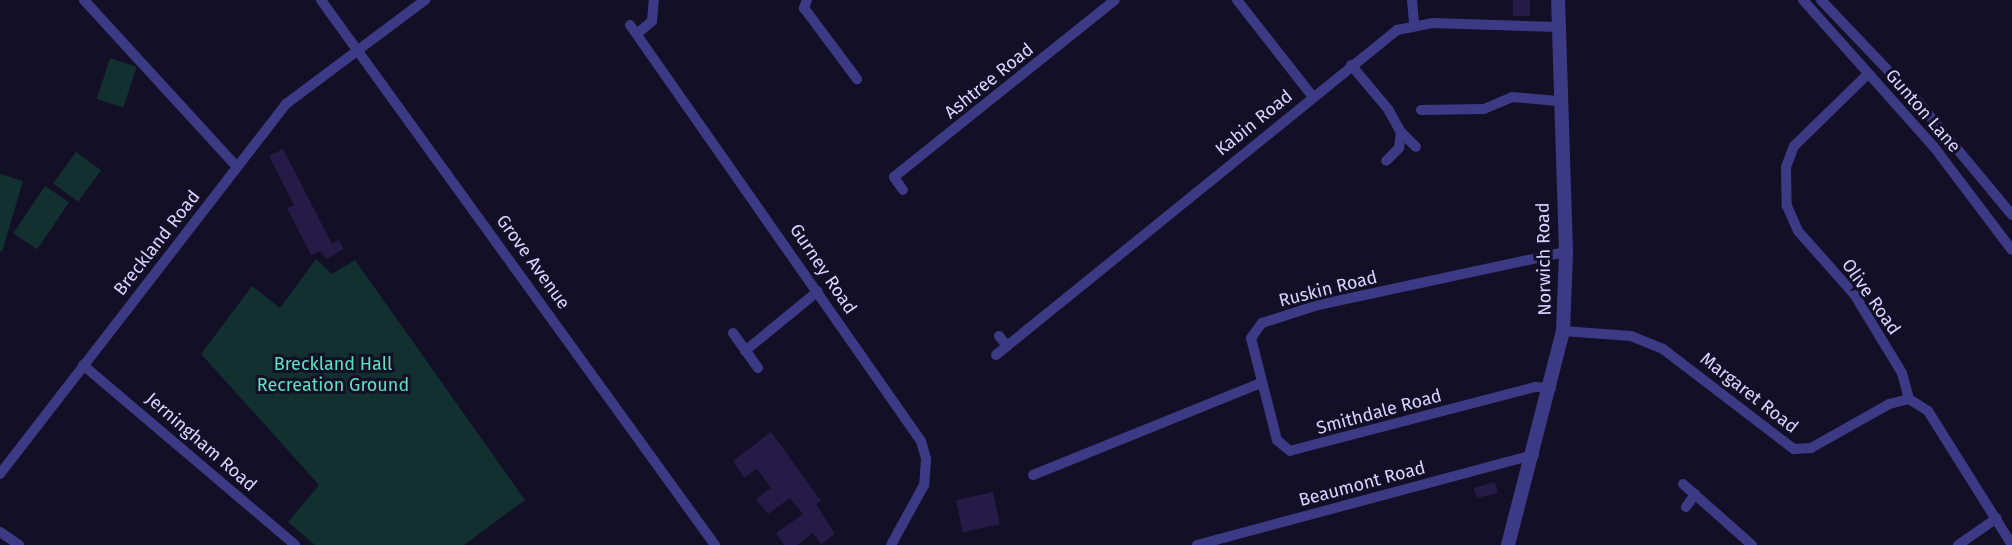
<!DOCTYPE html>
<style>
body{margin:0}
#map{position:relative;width:2012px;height:545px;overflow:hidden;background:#130f26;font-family:"Fira Sans",sans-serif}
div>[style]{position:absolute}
.green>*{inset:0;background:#12302f;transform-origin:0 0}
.building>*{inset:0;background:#241b47;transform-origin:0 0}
.minor>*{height:10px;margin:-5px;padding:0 5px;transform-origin:5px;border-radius:5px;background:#3d3a85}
.tertiary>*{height:14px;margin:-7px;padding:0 7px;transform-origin:7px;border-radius:7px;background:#3d3a85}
span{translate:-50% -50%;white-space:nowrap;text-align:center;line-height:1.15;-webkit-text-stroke:6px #130f26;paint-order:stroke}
.street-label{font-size:18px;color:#d9d4ff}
.park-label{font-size:18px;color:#5fe0c0}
</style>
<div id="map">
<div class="green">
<i style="left:110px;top:58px;width:28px;height:43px;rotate:18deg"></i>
<i style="left:76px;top:152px;width:31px;height:39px;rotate:36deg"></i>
<i style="clip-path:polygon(0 174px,23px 181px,2px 252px,0 251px)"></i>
<i style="left:45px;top:186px;width:29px;height:57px;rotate:34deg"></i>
<i style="clip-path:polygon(316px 259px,332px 274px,355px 260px,525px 500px,464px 545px,315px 545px,288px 522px,319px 485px,201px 354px,252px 286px,280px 308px)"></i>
</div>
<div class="building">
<i style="left:1513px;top:0;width:17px;height:16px"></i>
<i style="clip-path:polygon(283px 149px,332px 244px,339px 240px,343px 249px,327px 259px,320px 251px,311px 255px,287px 208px,294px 205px,269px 156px)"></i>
<i style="clip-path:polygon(771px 432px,821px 501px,816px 504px,835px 534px,821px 544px,813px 533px,797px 545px,784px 545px,776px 533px,803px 514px,790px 498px,768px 514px,756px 499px,771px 488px,757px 469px,744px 478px,733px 461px)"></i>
<i style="left:1495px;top:482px;width:11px;height:22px;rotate:75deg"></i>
<i style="left:993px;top:492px;width:33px;height:38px;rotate:78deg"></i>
</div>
<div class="minor">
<i style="left:84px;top:0;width:225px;rotate:47.5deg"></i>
<i style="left:321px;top:0;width:673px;rotate:54.14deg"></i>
<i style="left:807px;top:0;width:9px;rotate:111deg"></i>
<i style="left:804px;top:8px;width:89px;rotate:53.3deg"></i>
<i style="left:1237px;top:0;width:123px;rotate:51.9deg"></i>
<i style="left:1412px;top:0;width:25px;rotate:85deg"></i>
<i style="left:1803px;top:0;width:197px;rotate:48.3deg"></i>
<i style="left:1934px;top:147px;width:129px;rotate:52.9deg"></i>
<i style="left:1821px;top:0;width:141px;rotate:46.4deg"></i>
<i style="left:1918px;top:102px;width:147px;rotate:50.2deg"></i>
<i style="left:630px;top:25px;width:508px;rotate:55.03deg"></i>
<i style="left:921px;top:441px;width:19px;rotate:74deg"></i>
<i style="left:926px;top:459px;width:26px;rotate:94deg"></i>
<i style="left:924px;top:485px;width:68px;rotate:118.8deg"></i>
<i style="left:637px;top:34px;width:20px;rotate:-41deg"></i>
<i style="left:652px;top:21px;width:21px;rotate:-85deg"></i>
<i style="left:1351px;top:65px;width:57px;rotate:49.9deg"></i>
<i style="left:1388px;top:109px;width:26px;rotate:61deg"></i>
<i style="left:1401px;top:132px;width:16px;rotate:97deg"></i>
<i style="left:1399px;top:148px;width:18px;rotate:135deg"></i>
<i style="left:1868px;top:74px;width:103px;rotate:135.8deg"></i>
<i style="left:1794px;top:146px;width:22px;rotate:111deg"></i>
<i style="left:1786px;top:167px;width:39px;rotate:89deg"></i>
<i style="left:1787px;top:206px;width:27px;rotate:66deg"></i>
<i style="left:1798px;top:231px;width:84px;rotate:48.4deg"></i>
<i style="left:1854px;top:294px;width:92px;rotate:58.7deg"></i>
<i style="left:1902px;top:373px;width:27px;rotate:75deg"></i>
<i style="left:1909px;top:399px;width:22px;rotate:32deg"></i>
<i style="left:1928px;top:411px;width:158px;rotate:57.9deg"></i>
<i style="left:1421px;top:110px;width:63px;rotate:-0.9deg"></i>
<i style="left:1484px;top:109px;width:30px;rotate:-23deg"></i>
<i style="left:1512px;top:97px;width:46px;rotate:5deg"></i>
<i style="left:1401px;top:132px;width:21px;rotate:45deg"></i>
<i style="left:903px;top:190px;width:16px;rotate:-125deg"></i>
<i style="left:894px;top:177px;width:283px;rotate:-38.7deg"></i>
<i style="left:1563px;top:331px;width:68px;rotate:4.2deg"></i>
<i style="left:1631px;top:336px;width:35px;rotate:22deg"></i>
<i style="left:1663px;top:349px;width:165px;rotate:37.4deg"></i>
<i style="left:1794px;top:449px;width:17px;rotate:-3deg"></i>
<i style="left:1811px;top:448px;width:90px;rotate:-29.4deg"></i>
<i style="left:1889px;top:404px;width:21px;rotate:-14deg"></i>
<i style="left:733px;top:333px;width:43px;rotate:54.5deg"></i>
<i style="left:999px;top:336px;width:13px;rotate:51deg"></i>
<i style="left:745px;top:351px;width:94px;rotate:-39.4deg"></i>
<i style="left:996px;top:355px;width:516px;rotate:-39.02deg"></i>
<i style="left:1397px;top:30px;width:36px;rotate:-11deg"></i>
<i style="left:1432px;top:23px;width:125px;rotate:1.8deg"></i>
<i style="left:83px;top:365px;width:278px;rotate:40.3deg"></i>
<i style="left:1551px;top:388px;width:16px;rotate:-176deg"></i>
<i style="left:1535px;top:387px;width:253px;rotate:165.4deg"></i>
<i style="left:1290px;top:451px;width:17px;rotate:-140deg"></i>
<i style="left:1277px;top:440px;width:105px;rotate:-104.3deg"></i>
<i style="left:1251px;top:338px;width:19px;rotate:-54deg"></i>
<i style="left:1262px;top:323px;width:59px;rotate:-17.8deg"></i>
<i style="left:1318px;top:305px;width:254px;rotate:-12.1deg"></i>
<i style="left:0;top:474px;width:468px;rotate:-52.3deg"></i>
<i style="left:286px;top:104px;width:174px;rotate:-36.8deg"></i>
<i style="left:1033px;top:475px;width:246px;rotate:-22deg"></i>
<i style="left:1683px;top:484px;width:92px;rotate:41.5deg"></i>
<i style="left:1686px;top:507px;width:16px;rotate:-55deg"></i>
<i style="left:0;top:532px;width:23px;rotate:34deg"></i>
<i style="left:1197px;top:545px;width:349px;rotate:-15deg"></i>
<i style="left:1958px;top:545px;width:47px;rotate:-34.7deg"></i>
</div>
<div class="tertiary">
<i style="left:1508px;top:545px;width:221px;rotate:-75.6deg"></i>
<i style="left:1563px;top:331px;width:79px;rotate:-87.8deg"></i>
<i style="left:1566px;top:252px;width:252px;rotate:-91.8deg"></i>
</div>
<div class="street-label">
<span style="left:989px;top:81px;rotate:-39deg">Ashtree Road</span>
<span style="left:1923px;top:111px;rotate:49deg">Gunton Lane</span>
<span style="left:1254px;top:123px;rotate:-39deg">Kabin Road</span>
<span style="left:157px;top:243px;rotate:-52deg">Breckland Road</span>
<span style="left:1544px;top:259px;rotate:-91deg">Norwich Road</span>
<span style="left:533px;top:262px;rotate:54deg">Grove Avenue</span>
<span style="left:823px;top:269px;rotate:56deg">Gurney Road</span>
<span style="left:1328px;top:289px;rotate:-14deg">Ruskin Road</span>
<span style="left:1871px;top:297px;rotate:55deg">Olive Road</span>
<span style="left:1749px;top:393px;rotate:38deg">Margaret Road</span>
<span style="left:1379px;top:412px;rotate:-15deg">Smithdale Road</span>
<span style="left:201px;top:442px;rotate:41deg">Jerningham Road</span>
<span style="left:1362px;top:484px;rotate:-15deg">Beaumont Road</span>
</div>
<div class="park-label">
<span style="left:333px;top:375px">Breckland Hall<br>Recreation Ground</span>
</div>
</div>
